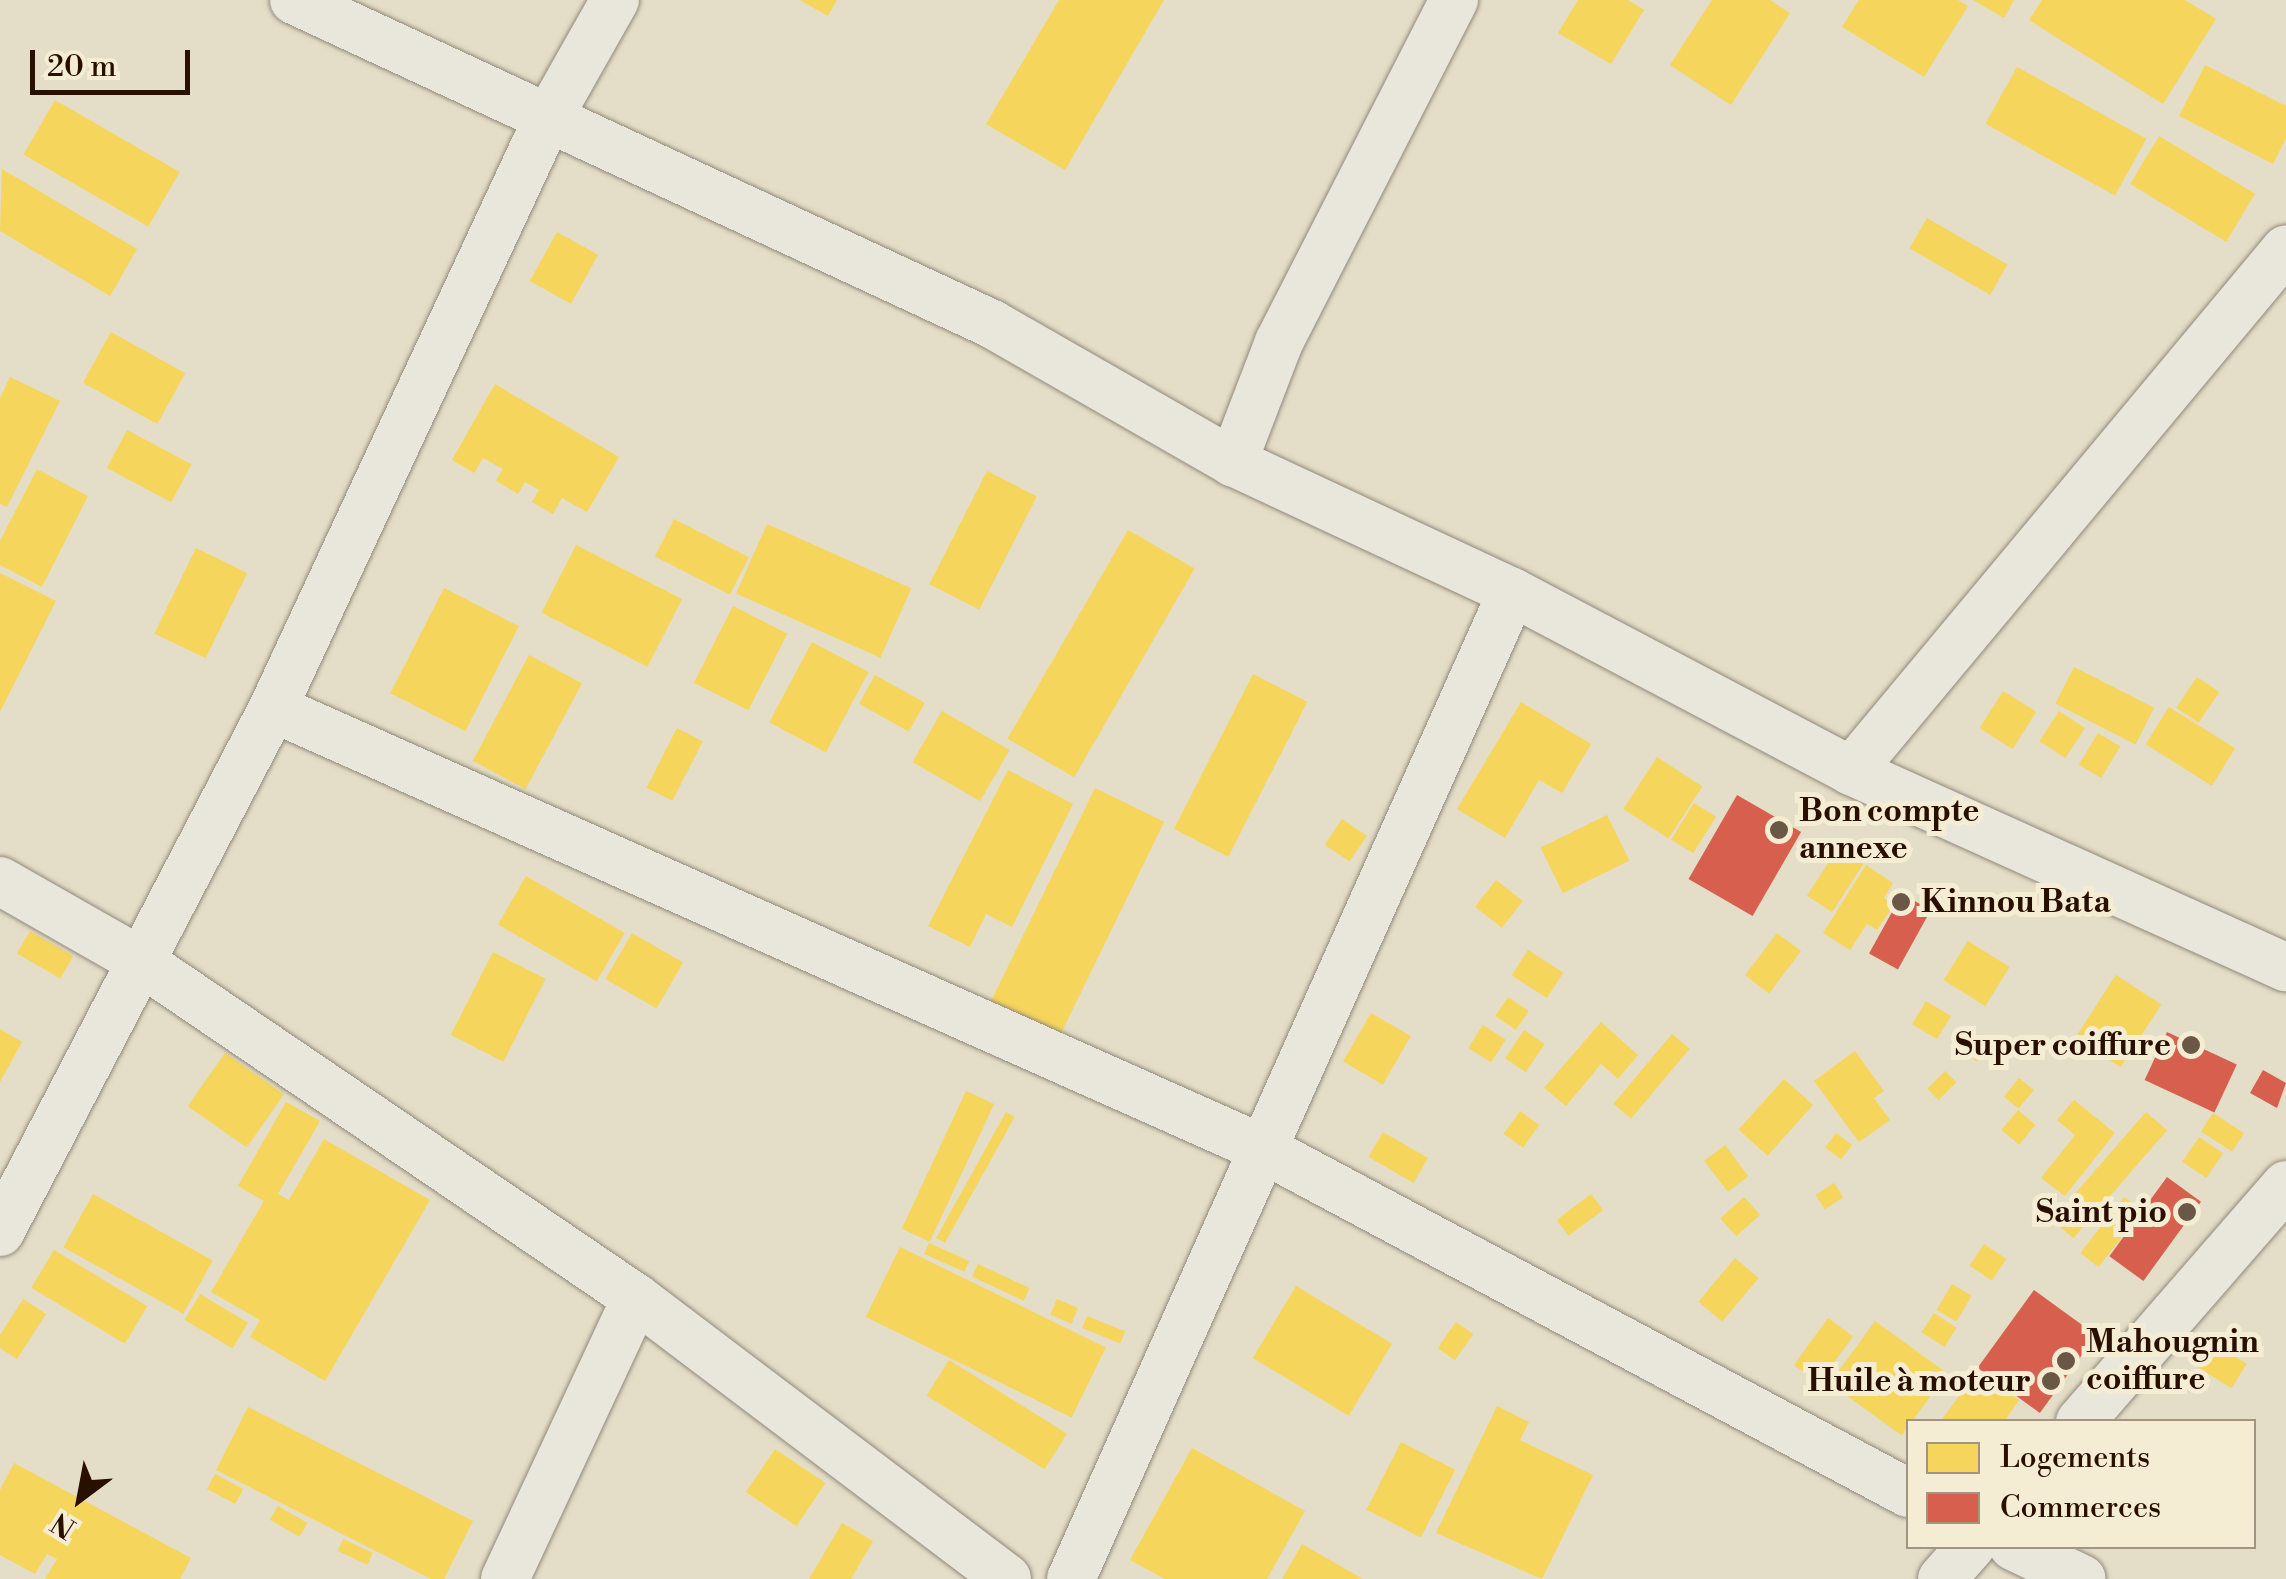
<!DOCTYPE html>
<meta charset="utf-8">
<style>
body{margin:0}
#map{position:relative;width:2286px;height:1579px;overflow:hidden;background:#e4ddc7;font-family:"Libre Bodoni",serif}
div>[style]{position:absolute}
.homes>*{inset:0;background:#f6d55c;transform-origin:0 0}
.shops>*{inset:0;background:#d6604d;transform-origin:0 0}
.roads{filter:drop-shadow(0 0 2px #91897b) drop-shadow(0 0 2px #91897b)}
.minor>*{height:48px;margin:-24px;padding:0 24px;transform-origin:24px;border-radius:24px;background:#e9e6db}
.dots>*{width:28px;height:28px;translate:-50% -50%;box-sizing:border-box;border:5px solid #f5edd3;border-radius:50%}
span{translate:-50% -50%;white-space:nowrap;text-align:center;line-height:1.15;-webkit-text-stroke:10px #f5edd3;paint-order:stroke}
.poi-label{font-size:32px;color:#290f00;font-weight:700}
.left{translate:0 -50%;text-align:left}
.right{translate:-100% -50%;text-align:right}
.legend{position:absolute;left:1906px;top:1419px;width:350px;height:130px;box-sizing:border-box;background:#f5edd3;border:2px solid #a3947f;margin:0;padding:12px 18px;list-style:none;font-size:30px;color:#290f00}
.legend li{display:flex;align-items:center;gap:20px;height:50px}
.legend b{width:50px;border:2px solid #a3947f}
.north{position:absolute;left:30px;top:1449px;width:100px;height:100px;-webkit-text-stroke:8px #f5edd3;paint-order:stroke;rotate:212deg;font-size:28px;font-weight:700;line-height:40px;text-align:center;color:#290f00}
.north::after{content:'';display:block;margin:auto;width:35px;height:45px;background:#290f00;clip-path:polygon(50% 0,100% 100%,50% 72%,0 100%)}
.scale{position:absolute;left:30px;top:50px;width:160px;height:45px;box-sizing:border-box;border:5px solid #290f00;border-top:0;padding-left:12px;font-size:30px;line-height:35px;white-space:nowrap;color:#290f00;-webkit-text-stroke:8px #f5edd3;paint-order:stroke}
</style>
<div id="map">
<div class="homes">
<i style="clip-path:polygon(800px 0,837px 0,828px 16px)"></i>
<i style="clip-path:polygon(1059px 0,1164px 0,1065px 170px,986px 124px)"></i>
<i style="clip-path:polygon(1578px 0,1628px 0,1644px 10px,1611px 64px,1558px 33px)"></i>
<i style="clip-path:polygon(1712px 0,1770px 0,1790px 13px,1731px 105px,1670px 65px)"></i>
<i style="clip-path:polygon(1859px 0,1958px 0,1968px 6px,1924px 77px,1842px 27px)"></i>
<i style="clip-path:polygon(1973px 0,2014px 0,2004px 18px)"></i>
<i style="clip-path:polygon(2042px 0,2185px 0,2216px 19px,2163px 104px,2029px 20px)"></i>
<i style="clip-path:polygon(2205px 65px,2286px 106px,2286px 138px,2273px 164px,2179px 116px)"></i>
<i style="left:2017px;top:67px;width:148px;height:65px;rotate:29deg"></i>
<i style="left:55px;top:100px;width:144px;height:63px;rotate:30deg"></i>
<i style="left:2159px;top:136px;width:112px;height:56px;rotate:31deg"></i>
<i style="clip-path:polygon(2px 169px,137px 249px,110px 296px,0 231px)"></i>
<i style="left:1927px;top:218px;width:93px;height:35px;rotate:30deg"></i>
<i style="left:557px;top:232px;width:47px;height:56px;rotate:29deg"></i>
<i style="left:111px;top:332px;width:85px;height:58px;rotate:29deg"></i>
<i style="clip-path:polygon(10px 377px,60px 401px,7px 507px,0 504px,0 398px)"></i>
<i style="clip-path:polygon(495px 384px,619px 457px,587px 512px,562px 498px,553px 514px,532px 502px,539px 490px,525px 482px,518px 494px,496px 481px,503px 469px,483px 458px,474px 473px,452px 460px)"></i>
<i style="left:127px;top:430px;width:73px;height:43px;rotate:28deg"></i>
<i style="clip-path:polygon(37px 469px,88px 496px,42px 587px,0 565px,0 541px)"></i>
<i style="left:987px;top:471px;width:56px;height:127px;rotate:27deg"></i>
<i style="left:674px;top:519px;width:84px;height:42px;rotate:27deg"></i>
<i style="left:767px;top:524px;width:158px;height:76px;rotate:24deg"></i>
<i style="left:1128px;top:530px;width:77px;height:241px;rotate:30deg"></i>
<i style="left:576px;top:545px;width:119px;height:76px;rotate:27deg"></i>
<i style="left:196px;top:548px;width:57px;height:95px;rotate:26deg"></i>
<i style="clip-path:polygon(0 573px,56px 601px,0 712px)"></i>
<i style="left:444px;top:588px;width:84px;height:118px;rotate:27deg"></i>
<i style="left:733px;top:606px;width:61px;height:86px;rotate:27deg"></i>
<i style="left:812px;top:642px;width:64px;height:91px;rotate:28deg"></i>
<i style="left:529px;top:655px;width:60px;height:120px;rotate:28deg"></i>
<i style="left:2074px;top:667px;width:90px;height:41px;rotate:27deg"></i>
<i style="left:1253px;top:674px;width:61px;height:174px;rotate:27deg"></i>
<i style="left:875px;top:675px;width:57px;height:33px;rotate:29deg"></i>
<i style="left:2197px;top:677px;width:27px;height:37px;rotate:34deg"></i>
<i style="left:2003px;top:691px;width:39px;height:44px;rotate:32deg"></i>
<i style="clip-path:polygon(1521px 702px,1591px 744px,1562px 793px,1539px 780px,1505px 838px,1457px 809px)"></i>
<i style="left:2169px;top:707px;width:78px;height:44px;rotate:32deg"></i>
<i style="left:942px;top:711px;width:78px;height:59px;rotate:30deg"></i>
<i style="left:2059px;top:711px;width:31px;height:36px;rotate:33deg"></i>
<i style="left:677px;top:728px;width:29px;height:67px;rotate:27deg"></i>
<i style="left:2098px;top:733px;width:26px;height:37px;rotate:31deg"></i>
<i style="left:1657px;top:757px;width:54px;height:62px;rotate:33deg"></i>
<i style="clip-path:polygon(1008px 770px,1073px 804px,1012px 927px,986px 914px,970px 947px,928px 926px)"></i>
<i style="left:1095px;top:788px;width:77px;height:240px;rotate:26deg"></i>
<i style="left:1694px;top:803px;width:26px;height:43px;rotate:32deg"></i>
<i style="left:1607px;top:815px;width:51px;height:74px;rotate:64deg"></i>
<i style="left:1342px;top:819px;width:30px;height:31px;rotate:34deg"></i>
<i style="left:1838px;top:848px;width:30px;height:57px;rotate:33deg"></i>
<i style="clip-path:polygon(1866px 865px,1893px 883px,1884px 898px,1894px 905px,1877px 930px,1867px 924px,1850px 950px,1823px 933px)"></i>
<i style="left:526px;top:876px;width:114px;height:56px;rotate:30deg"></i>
<i style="left:1496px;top:880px;width:34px;height:34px;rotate:38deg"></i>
<i style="left:30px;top:931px;width:50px;height:26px;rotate:30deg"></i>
<i style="left:632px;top:933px;width:59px;height:53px;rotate:30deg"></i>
<i style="left:1777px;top:933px;width:30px;height:53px;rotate:37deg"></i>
<i style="left:1968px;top:941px;width:49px;height:46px;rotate:32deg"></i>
<i style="left:1528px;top:950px;width:42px;height:30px;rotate:33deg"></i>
<i style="left:493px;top:952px;width:59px;height:93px;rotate:27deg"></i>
<i style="left:2116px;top:975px;width:54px;height:75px;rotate:33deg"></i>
<i style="left:1508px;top:997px;width:25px;height:23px;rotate:34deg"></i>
<i style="left:1926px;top:1001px;width:29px;height:27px;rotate:31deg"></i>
<i style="left:1371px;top:1013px;width:46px;height:56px;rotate:30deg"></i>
<i style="clip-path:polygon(1601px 1022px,1638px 1055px,1618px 1079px,1601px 1064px,1566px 1106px,1544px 1088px)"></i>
<i style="left:1483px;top:1025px;width:27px;height:27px;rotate:33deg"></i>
<i style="clip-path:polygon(0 1029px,22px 1042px,0 1082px)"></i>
<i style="left:1524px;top:1030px;width:25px;height:34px;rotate:34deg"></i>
<i style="left:1672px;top:1034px;width:23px;height:91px;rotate:40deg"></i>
<i style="left:1982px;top:1034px;width:19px;height:21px;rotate:54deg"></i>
<i style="clip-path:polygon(1855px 1051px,1884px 1091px,1874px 1098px,1890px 1120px,1859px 1142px,1814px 1081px)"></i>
<i style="left:225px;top:1053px;width:72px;height:65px;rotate:35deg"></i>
<i style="left:1945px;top:1071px;width:16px;height:25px;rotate:45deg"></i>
<i style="left:2019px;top:1078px;width:19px;height:24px;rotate:39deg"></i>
<i style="left:1784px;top:1079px;width:39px;height:68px;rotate:42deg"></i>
<i style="left:966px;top:1091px;width:31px;height:152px;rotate:25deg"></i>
<i style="clip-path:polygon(2074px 1100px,2115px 1133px,2065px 1196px,2041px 1178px,2075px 1135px,2057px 1120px)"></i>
<i style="clip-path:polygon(286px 1102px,320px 1121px,278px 1194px,289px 1200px,324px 1139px,430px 1200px,325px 1381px,250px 1337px,260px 1320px,211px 1292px,264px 1201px,238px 1186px)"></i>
<i style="left:2018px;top:1110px;width:23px;height:26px;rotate:40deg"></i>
<i style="left:1520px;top:1111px;width:24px;height:28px;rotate:36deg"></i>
<i style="left:1006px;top:1112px;width:10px;height:144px;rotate:29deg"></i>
<i style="left:2146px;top:1112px;width:28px;height:143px;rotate:41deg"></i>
<i style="left:2213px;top:1113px;width:37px;height:22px;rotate:33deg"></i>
<i style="left:1383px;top:1132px;width:52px;height:29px;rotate:30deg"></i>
<i style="left:1836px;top:1133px;width:20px;height:18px;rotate:37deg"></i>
<i style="left:2199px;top:1137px;width:29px;height:30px;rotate:34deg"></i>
<i style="left:1725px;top:1145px;width:39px;height:26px;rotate:53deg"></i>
<i style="left:1834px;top:1183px;width:17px;height:22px;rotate:57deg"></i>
<i style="left:93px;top:1194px;width:137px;height:61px;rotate:29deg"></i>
<i style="left:1591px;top:1194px;width:20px;height:43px;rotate:53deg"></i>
<i style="left:1744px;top:1197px;width:24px;height:32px;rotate:48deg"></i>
<i style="left:2124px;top:1197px;width:23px;height:71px;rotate:38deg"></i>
<i style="left:929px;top:1243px;width:44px;height:12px;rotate:24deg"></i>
<i style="left:1984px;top:1244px;width:27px;height:26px;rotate:34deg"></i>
<i style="left:900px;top:1247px;width:229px;height:78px;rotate:26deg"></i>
<i style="left:54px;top:1250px;width:109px;height:44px;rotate:31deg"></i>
<i style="left:1735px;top:1258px;width:31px;height:57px;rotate:40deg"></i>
<i style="left:978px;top:1264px;width:57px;height:14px;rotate:25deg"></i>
<i style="left:1952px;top:1284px;width:23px;height:30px;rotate:31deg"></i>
<i style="left:1296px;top:1286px;width:112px;height:84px;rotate:31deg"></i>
<i style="left:200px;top:1294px;width:56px;height:30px;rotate:31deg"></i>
<i style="clip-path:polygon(23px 1299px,46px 1314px,17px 1359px,0 1348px,0 1335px)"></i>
<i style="left:1057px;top:1299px;width:23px;height:17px;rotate:23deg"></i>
<i style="left:1934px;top:1313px;width:27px;height:23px;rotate:33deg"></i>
<i style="left:1087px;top:1316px;width:41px;height:13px;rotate:22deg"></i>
<i style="left:1828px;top:1318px;width:31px;height:58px;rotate:36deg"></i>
<i style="left:1875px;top:1321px;width:89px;height:77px;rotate:36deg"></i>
<i style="left:1456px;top:1322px;width:21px;height:32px;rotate:35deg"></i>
<i style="left:2212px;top:1342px;width:41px;height:29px;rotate:32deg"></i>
<i style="left:949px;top:1360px;width:139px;height:42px;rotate:32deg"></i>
<i style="clip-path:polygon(1978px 1370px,2019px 1400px,2004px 1422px,1940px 1422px)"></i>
<i style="clip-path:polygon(1497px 1406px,1529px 1422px,1520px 1440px,1593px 1475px,1542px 1579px,1436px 1533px)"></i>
<i style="clip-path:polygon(248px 1407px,473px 1521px,444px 1579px,431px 1579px,216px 1470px)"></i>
<i style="left:1401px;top:1442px;width:61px;height:76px;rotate:27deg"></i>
<i style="clip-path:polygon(1192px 1448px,1305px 1511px,1267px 1579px,1165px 1579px,1130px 1560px)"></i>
<i style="left:775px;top:1449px;width:61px;height:52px;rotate:34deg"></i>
<i style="clip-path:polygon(14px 1463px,191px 1558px,180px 1579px,45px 1579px,57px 1559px,47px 1554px,35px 1574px,0 1555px,0 1490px)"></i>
<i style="left:215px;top:1474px;width:32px;height:17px;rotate:28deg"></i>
<i style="left:278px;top:1506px;width:34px;height:16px;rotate:30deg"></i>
<i style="clip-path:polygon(842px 1523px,873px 1541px,851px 1579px,809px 1579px)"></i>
<i style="left:343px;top:1539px;width:33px;height:13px;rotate:25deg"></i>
<i style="clip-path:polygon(1302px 1544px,1363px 1579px,1282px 1579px)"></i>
</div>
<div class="shops">
<i style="left:1737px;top:795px;width:74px;height:97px;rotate:30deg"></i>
<i style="left:1902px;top:894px;width:33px;height:68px;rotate:29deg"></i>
<i style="left:2167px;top:1032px;width:77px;height:53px;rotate:25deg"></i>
<i style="clip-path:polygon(2263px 1070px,2286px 1083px,2277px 1108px,2250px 1093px)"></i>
<i style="left:2167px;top:1177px;width:42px;height:98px;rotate:36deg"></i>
<i style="left:2034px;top:1290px;width:77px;height:96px;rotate:36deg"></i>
</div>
<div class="roads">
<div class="minor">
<i style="left:294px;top:0;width:770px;rotate:24.9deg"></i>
<i style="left:992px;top:324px;width:278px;rotate:29.8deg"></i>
<i style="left:1454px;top:0;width:384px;rotate:117.1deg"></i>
<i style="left:1279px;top:342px;width:129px;rotate:111deg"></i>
<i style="left:1233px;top:462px;width:308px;rotate:25deg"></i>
<i style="left:1512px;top:592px;width:383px;rotate:27.8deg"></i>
<i style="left:1851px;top:771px;width:477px;rotate:24.3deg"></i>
<i style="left:273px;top:708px;width:1084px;rotate:24.01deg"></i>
<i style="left:1263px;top:1149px;width:731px;rotate:28.07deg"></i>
<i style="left:1851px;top:771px;width:679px;rotate:-50.19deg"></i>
<i style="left:0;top:881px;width:158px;rotate:29.7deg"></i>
<i style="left:137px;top:959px;width:603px;rotate:34.19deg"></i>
<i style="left:636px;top:1298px;width:465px;rotate:37.1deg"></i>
<i style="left:0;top:1232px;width:591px;rotate:-62.48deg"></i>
<i style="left:273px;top:708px;width:646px;rotate:-65.02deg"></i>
<i style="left:546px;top:122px;width:140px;rotate:-60.5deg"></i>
<i style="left:2080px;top:1422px;width:314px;rotate:-49deg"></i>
<i style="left:2013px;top:1546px;width:76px;rotate:25.6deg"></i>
<i style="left:505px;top:1579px;width:310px;rotate:-65deg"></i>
<i style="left:1071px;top:1579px;width:1081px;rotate:-65.92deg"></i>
<i style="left:1942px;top:1579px;width:44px;rotate:-48.7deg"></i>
</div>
</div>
<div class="dots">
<i style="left:1779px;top:830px;background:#6a5746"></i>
<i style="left:1901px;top:902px;background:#6a5746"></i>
<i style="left:2191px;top:1045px;background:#6a5746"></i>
<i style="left:2187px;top:1212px;background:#6a5746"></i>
<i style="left:2066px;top:1361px;background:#6a5746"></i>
<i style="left:2051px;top:1381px;background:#6a5746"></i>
</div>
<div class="poi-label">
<span class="left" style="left:1799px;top:830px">Bon compte<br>annexe</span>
<span class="left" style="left:1921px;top:902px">Kinnou Bata</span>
<span class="right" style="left:2171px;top:1045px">Super coiffure</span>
<span class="right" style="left:2167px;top:1212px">Saint pio</span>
<span class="left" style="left:2086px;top:1361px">Mahougnin<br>coiffure</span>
<span class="right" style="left:2031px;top:1381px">Huile à moteur</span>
</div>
<ul class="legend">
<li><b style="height:28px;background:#f6d55c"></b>Logements</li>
<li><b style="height:28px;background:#d6604d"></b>Commerces</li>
</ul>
<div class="north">N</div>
<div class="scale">20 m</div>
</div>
